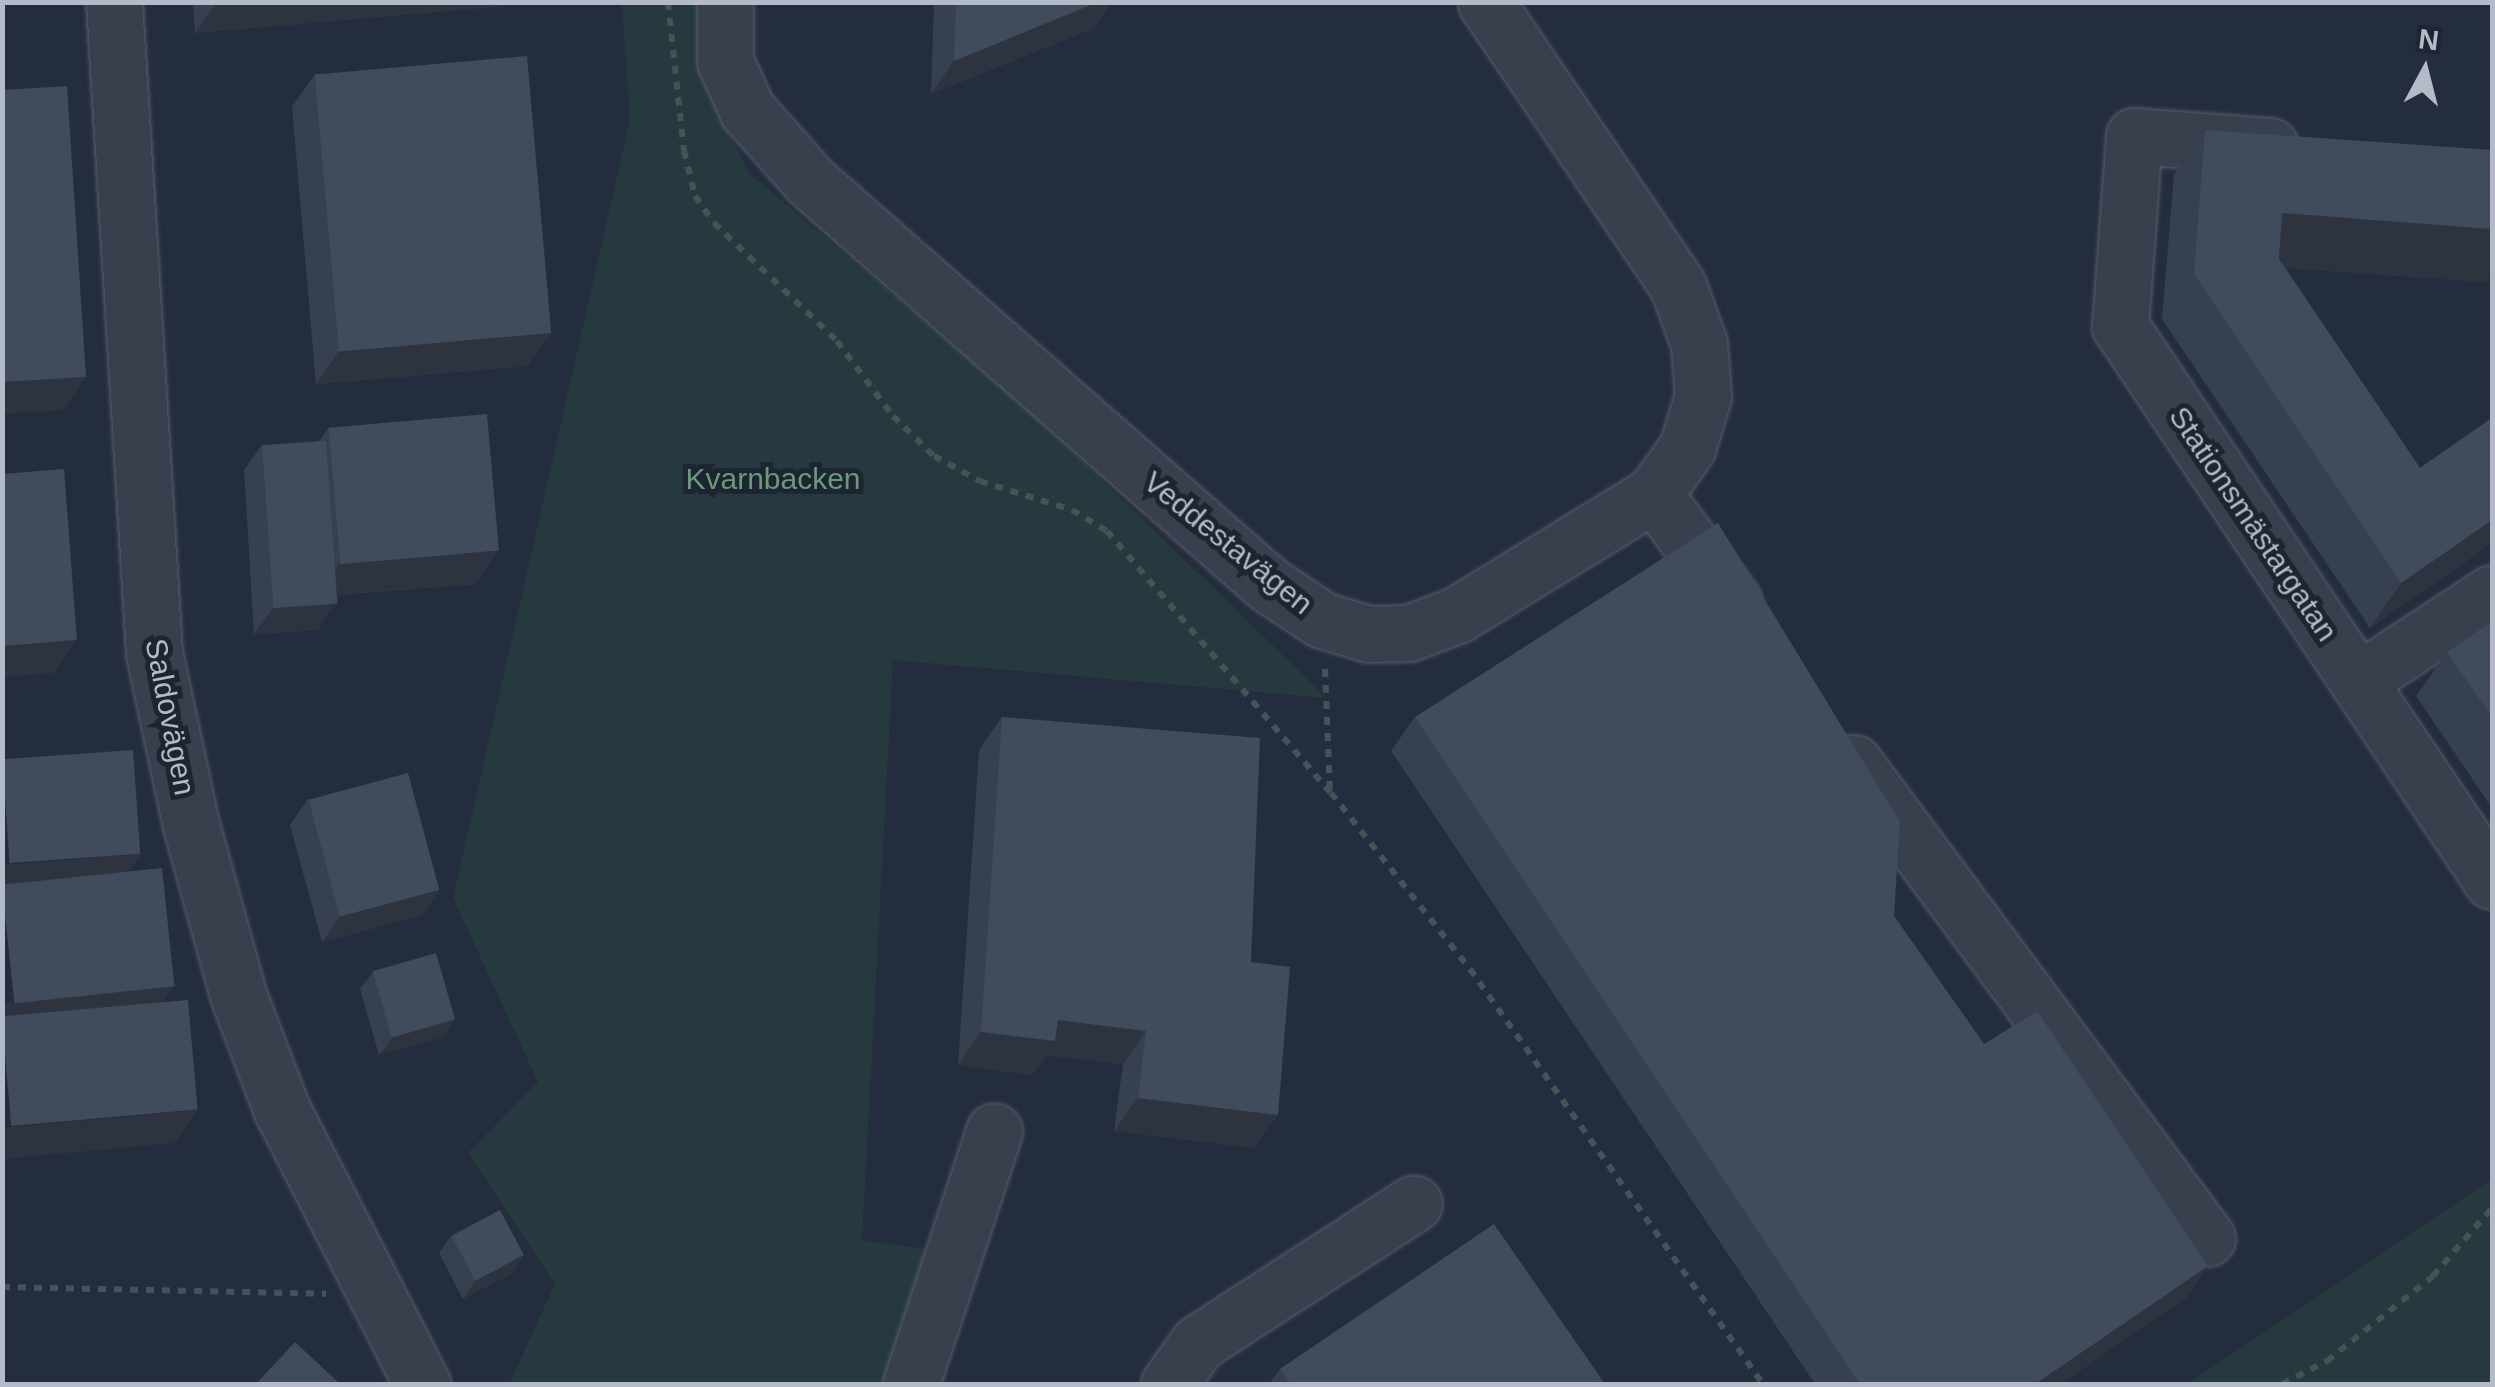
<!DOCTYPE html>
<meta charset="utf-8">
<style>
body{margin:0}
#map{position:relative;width:2495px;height:1387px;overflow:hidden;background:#242d3d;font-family:Helvetica,sans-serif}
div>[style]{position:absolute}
.green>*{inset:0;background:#26393e}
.path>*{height:6px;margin-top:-3px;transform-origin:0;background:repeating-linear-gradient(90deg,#415558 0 8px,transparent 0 16px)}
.roads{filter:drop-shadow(0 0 2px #565d6b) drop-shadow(0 0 2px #565d6b)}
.minor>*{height:55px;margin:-27.5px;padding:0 27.5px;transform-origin:27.5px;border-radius:27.5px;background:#383f4d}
.wall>*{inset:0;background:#37404f}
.shaded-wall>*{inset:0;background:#2d3440;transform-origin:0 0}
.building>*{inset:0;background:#404b5c;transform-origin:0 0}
span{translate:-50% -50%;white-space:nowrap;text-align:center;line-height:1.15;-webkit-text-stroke:10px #1d2432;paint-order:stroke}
.park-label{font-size:30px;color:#6b9979}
.street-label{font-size:30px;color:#b4bac8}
.frame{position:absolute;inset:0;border:5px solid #b4bac8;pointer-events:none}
.north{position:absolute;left:2375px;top:20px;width:100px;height:100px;-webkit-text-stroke:8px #1d2432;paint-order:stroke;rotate:7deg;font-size:28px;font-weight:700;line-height:40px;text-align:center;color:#b4bac8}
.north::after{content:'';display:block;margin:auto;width:35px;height:45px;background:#b4bac8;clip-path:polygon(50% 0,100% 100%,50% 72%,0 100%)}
</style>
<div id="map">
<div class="green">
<i style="clip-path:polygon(622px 3px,712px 3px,719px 114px,750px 174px,1029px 409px,1327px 698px,893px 660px,862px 1240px,952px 1253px,897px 1384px,509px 1384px,555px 1284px,468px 1153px,538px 1082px,453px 898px,630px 120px)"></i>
<i style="clip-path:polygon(2492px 1179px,2492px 1384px,2187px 1384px)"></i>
</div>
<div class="path">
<i style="left:668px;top:2px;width:150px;rotate:83.9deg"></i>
<i style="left:684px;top:151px;width:46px;rotate:76.3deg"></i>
<i style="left:695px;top:196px;width:33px;rotate:55deg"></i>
<i style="left:714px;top:223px;width:170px;rotate:43.8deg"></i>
<i style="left:837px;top:341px;width:94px;rotate:53.3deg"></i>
<i style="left:893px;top:416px;width:57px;rotate:44.3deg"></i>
<i style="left:934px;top:456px;width:52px;rotate:28.5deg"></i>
<i style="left:980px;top:481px;width:96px;rotate:17.5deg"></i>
<i style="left:1072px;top:510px;width:41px;rotate:31deg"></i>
<i style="left:1107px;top:531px;width:345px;rotate:49.5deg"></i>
<i style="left:1331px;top:793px;width:224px;rotate:51.7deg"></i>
<i style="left:1470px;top:969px;width:508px;rotate:54.78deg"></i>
<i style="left:1325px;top:669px;width:123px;rotate:87.7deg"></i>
<i style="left:2px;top:1287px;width:324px;rotate:1.2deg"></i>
<i style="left:2282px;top:1384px;width:51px;rotate:-27.1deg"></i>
<i style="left:2327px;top:1361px;width:136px;rotate:-38.7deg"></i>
<i style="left:2433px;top:1276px;width:90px;rotate:-49.1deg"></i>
</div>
<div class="roads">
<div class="minor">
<i style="left:114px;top:2px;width:652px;rotate:86.48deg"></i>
<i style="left:154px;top:653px;width:176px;rotate:77.9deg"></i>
<i style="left:191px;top:825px;width:176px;rotate:74.5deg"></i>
<i style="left:238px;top:995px;width:123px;rotate:69.1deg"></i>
<i style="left:282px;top:1110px;width:308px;rotate:62.9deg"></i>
<i style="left:725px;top:2px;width:59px;rotate:90deg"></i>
<i style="left:725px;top:61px;width:54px;rotate:65.8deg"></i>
<i style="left:747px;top:110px;width:96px;rotate:48.4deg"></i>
<i style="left:811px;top:182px;width:609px;rotate:41.34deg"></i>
<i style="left:1268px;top:584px;width:65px;rotate:33.7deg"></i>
<i style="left:1322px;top:620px;width:49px;rotate:16.6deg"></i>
<i style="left:1369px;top:634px;width:40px;rotate:-1.4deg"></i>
<i style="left:1409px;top:633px;width:51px;rotate:-20.6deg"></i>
<i style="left:1457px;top:615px;width:231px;rotate:-31.6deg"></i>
<i style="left:1654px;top:494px;width:57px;rotate:-54.3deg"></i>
<i style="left:1687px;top:448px;width:54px;rotate:-72.9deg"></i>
<i style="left:1703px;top:396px;width:52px;rotate:-94.4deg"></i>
<i style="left:1699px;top:344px;width:62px;rotate:-109.9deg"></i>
<i style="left:1678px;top:286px;width:343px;rotate:-124.1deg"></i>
<i style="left:2270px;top:146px;width:136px;rotate:-175.8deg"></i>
<i style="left:2134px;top:136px;width:191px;rotate:94.2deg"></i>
<i style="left:2120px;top:326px;width:668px;rotate:56.17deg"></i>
<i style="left:1654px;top:494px;width:134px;rotate:53.5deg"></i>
<i style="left:2358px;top:681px;width:160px;rotate:-33.3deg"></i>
<i style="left:1854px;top:763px;width:592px;rotate:53.38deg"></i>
<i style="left:911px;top:1384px;width:266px;rotate:-71.8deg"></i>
<i style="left:1169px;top:1384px;width:50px;rotate:-54.7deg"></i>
<i style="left:1198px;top:1343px;width:257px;rotate:-32.9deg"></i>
</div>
</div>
<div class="wall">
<i style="clip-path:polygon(193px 2px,549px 2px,195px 33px)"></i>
<i style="clip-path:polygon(934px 2px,1112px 2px,1094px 28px,931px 94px)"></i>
<i style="clip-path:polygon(315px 74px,551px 333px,528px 366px,316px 384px,292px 107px)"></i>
<i style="clip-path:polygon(2205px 130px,2280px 260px,2420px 468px,2492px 418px,2492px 543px,2370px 628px,2162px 319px,2174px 175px)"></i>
<i style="clip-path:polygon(329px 427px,475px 584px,336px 595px,318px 630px,254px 634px,244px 470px,262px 445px,319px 441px)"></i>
<i style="clip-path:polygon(2492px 621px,2492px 808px,2416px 696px,2447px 652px)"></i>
<i style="clip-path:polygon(1002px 717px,1251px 962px,1255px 1148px,1114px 1131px,1123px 1064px,1046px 1055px,1032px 1075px,958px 1065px,979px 750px)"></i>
<i style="clip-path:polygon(1415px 717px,1894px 916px,1984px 1044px,2208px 1266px,2185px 1299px,2060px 1384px,1815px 1384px,1391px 751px)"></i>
<i style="clip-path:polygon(308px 799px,422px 915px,322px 942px,290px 825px)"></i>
<i style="clip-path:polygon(373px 972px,455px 1019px,443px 1037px,379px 1055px,360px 989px)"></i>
<i style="clip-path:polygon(451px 1236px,512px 1273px,463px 1299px,439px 1253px)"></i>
<i style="clip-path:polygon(1280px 1369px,1605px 1384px,1269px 1384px)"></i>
</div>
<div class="shaded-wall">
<i style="clip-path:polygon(217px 2px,549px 2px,195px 33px)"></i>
<i style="clip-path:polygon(1098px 2px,1112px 2px,1094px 28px,931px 94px,954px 61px)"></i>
<i style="left:2282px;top:213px;width:211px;height:55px;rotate:4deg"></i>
<i style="clip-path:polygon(551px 333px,528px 366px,316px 384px,339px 351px)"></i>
<i style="clip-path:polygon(86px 377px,63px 410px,2px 414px,2px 382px)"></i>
<i style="clip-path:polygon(2492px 520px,2492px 543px,2370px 628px,2401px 583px)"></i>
<i style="clip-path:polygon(498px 551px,475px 584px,316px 596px,340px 563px)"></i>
<i style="clip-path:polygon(336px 604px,318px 630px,254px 634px,273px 608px)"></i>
<i style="clip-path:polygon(77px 640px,54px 673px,2px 677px,2px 646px)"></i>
<i style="clip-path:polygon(141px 854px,117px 887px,2px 896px,2px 865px)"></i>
<i style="clip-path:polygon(440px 890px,422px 915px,322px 942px,340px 916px)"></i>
<i style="clip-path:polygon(174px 986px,151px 1019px,2px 1035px,2px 1004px)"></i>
<i style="clip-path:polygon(455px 1019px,443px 1037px,379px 1055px,392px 1038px)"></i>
<i style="clip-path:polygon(1058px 1020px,1146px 1031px,1123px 1064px,1046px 1055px,1032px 1075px,958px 1065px,981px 1032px)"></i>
<i style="clip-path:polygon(1138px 1098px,1278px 1115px,1255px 1148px,1114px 1131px)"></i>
<i style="clip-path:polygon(198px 1110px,175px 1143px,2px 1159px,2px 1128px)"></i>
<i style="clip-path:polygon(524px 1255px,512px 1273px,463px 1299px,475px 1281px)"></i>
<i style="clip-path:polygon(2208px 1266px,2185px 1299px,2060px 1384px,2035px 1384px)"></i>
</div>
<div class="building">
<i style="clip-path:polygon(956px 2px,1098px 2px,954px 61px)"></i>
<i style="left:527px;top:56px;width:278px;height:213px;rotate:85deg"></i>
<i style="clip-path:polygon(67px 86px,86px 377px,2px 382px,2px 90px)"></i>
<i style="clip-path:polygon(2205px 130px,2492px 150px,2492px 229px,2282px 213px,2279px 259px,2420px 468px,2492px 418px,2492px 520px,2401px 583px,2194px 274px)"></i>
<i style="left:487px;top:414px;width:137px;height:159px;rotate:85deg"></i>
<i style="left:326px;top:441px;width:163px;height:64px;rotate:86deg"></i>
<i style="clip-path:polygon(64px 469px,77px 640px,2px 646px,2px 474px)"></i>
<i style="clip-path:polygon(1718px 523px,1900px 822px,1894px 916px,1984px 1044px,2037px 1011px,2208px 1266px,2035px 1384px,1860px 1384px,1415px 717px)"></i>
<i style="clip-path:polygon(2492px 621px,2492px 717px,2447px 652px)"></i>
<i style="clip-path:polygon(1002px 717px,1260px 738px,1251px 962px,1290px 967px,1278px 1115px,1138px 1098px,1146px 1031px,1058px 1020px,1055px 1041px,981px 1032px)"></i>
<i style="left:133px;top:750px;width:104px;height:131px;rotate:86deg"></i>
<i style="left:408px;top:773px;width:121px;height:103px;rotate:75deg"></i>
<i style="left:162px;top:868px;width:119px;height:161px;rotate:84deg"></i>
<i style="left:436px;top:953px;width:69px;height:66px;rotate:74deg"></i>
<i style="left:188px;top:1000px;width:110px;height:187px;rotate:85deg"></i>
<i style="left:500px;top:1210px;width:51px;height:55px;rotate:62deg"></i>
<i style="clip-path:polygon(1494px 1224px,1605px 1384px,1291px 1384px,1280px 1369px)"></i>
<i style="clip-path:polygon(295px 1342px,340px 1384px,256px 1384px)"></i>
</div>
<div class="park-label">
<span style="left:773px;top:479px">Kvarnbacken</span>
</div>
<div class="street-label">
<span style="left:2253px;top:524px;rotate:56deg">Stationsmästargatan</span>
<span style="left:1228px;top:543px;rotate:39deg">Veddestavägen</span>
<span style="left:170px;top:717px;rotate:79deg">Saldovägen</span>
</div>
<div class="frame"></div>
<div class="north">N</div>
</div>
